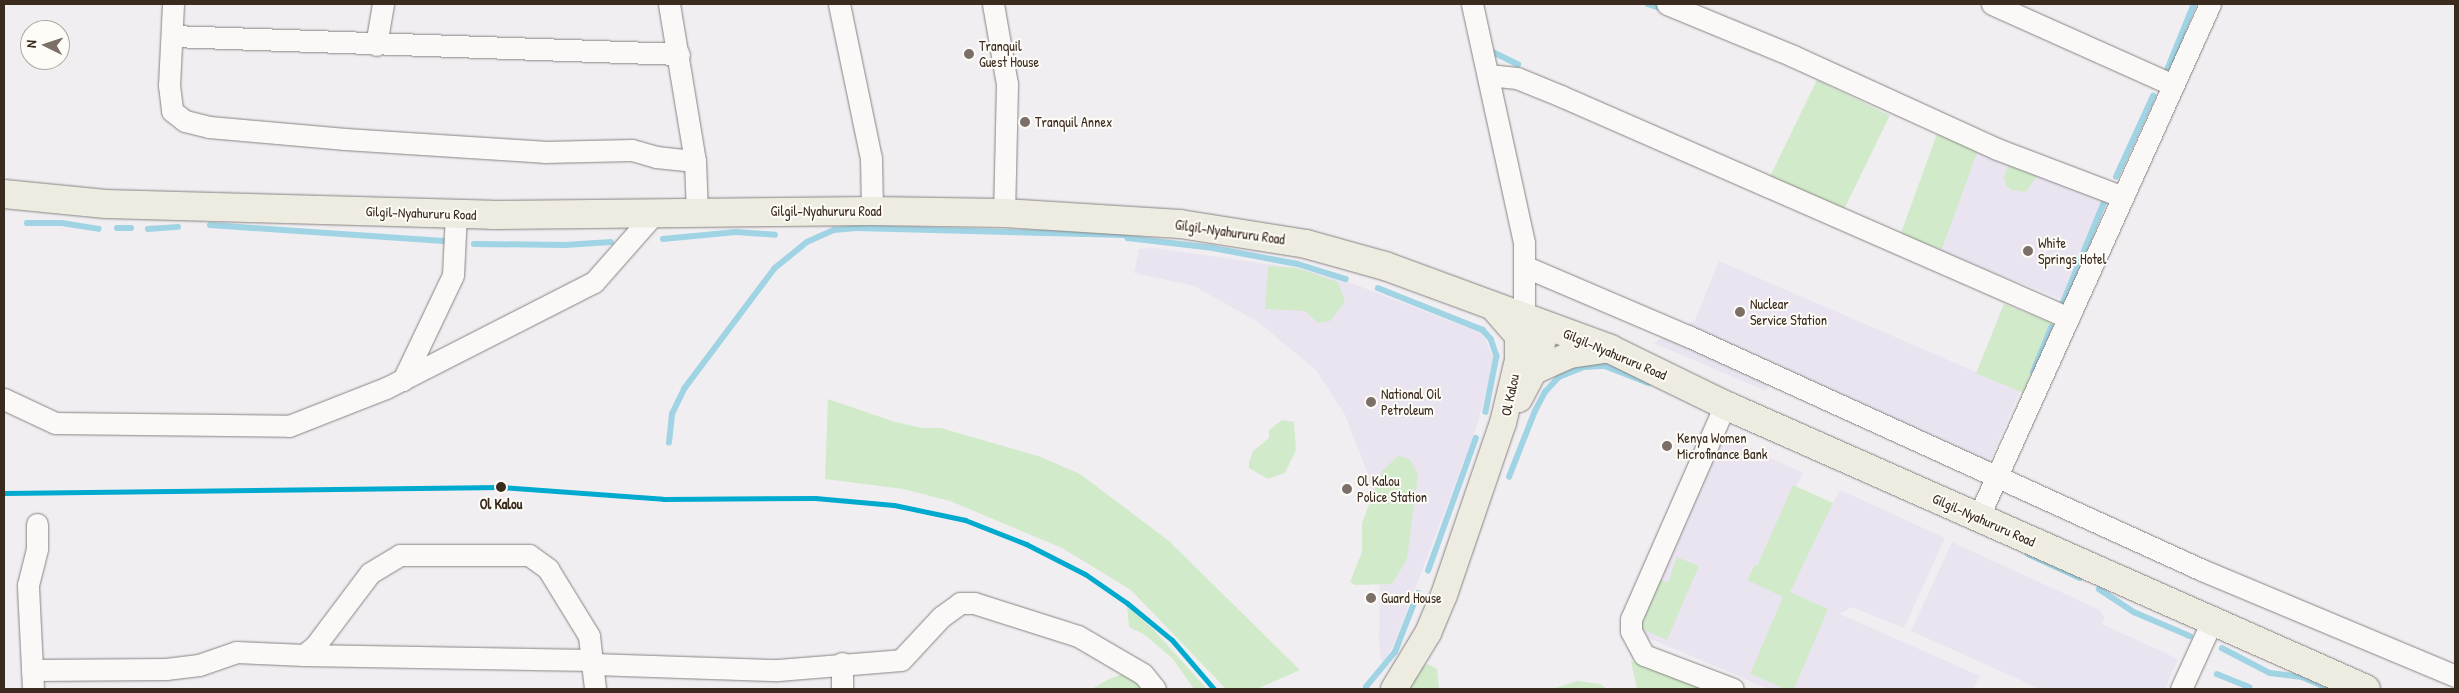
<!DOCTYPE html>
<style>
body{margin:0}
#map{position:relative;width:2459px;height:693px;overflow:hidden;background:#f1eef2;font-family:"Patrick Hand",sans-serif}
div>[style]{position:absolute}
.built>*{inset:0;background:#eae4f0;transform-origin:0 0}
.green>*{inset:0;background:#d1ebca;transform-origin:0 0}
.stream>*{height:5.5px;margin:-2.75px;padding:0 2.75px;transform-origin:2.75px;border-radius:2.75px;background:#a0d4e4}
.roads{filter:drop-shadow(0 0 1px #888382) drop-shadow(0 0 1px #888382)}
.minor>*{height:21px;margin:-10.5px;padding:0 10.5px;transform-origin:10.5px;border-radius:10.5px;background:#faf9f8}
.major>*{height:26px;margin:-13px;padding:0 13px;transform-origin:13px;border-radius:13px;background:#eeebe1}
.highway>*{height:28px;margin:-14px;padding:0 14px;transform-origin:14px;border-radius:14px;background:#eeebe1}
.rail-1>*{height:5px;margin:-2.5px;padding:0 2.5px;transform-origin:2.5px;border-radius:2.5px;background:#00a9ce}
.dots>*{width:14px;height:14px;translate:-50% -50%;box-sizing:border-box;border:2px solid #fdfcf7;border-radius:50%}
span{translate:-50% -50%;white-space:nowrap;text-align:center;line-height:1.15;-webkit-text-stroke:4px #fdfcf7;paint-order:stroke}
.poi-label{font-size:14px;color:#3b2a1e}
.left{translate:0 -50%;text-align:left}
.street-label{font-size:14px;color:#3b2a1e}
.stop-label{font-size:14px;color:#3b2a1e;font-weight:700}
.frame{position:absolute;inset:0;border:5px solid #3b2a1e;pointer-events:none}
.north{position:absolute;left:20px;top:20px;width:50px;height:50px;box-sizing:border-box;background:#fdfcf7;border:1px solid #afa8a0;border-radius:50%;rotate:274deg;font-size:14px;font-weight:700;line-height:20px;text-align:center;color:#3b2a1e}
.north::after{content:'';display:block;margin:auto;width:18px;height:22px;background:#7b6f68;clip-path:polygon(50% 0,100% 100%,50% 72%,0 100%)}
</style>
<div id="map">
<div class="built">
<i style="left:1978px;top:149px;width:135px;height:110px;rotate:21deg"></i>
<i style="clip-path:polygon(1154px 248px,1297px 268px,1346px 281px,1481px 333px,1485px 338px,1493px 358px,1492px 370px,1476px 429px,1394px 644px,1384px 661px,1381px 661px,1379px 640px,1380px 566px,1368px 474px,1345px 415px,1316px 370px,1258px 322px,1194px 286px,1134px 273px,1139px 249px)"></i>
<i style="clip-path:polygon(1719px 261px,2020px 391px,1987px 468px,1773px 372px,1766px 391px,1653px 343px,1695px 320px)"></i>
<i style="clip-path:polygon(1720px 434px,1803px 473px,1757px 567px,1753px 565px,1747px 580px,1821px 526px,1840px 490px,1945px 538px,1904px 628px,1852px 607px,1840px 614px,1980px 676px,1973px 689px,1769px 689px,1639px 634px,1637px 623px)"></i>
<i style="clip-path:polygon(1952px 542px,2100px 610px,2105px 618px,2102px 624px,2178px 659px,2165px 689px,2040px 689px,1911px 631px)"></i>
</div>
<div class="green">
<i style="left:1817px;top:80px;width:81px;height:109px;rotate:26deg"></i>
<i style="left:1937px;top:134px;width:44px;height:107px;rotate:20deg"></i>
<i style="clip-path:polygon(2009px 164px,2038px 174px,2026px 192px,2011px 190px,2006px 185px,2004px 177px)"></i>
<i style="clip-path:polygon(1268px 266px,1297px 268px,1338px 282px,1345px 302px,1330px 321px,1318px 323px,1305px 311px,1265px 309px)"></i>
<i style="left:2004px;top:304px;width:51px;height:75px;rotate:22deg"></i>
<i style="clip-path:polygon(828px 399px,895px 422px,923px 428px,941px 428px,1041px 457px,1080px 474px,1169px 541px,1300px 670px,1257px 689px,1226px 689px,1131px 590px,1062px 548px,950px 501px,903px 489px,825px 479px)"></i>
<i style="clip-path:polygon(1282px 420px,1294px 422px,1296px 450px,1285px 473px,1268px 479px,1249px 468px,1249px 462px,1253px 451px,1269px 438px,1269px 430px)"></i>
<i style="clip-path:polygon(1398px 456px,1410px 459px,1418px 475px,1407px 559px,1392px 584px,1355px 585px,1350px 582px,1362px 552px,1362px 523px,1382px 471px)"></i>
<i style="clip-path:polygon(1793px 485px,1833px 503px,1790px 592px,1828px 609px,1794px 689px,1785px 689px,1750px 674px,1783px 597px,1747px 580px,1754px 565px,1757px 566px)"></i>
<i style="clip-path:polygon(1677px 557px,1699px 566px,1667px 640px,1640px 628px,1646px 601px,1660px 579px,1668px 583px)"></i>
<i style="clip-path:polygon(1127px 606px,1153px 629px,1207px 689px,1194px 689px,1173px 659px,1145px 635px,1129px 627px)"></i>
<i style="clip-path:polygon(1631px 661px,1707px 689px,1637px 689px)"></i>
<i style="clip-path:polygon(1428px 664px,1437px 669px,1439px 689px,1405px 689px,1413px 672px)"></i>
<i style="clip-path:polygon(1128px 672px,1148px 689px,1092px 689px,1109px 679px)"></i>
<i style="clip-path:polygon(1577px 681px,1601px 684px,1606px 689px,1553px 689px)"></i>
</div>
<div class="stream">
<i style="left:1648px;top:4px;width:16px;rotate:18deg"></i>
<i style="left:1493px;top:52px;width:28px;rotate:26deg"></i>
<i style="left:2167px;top:70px;width:71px;rotate:-67.8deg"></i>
<i style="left:2116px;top:177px;width:89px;rotate:-65.4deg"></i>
<i style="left:27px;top:223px;width:35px"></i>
<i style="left:62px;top:223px;width:37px;rotate:9deg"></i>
<i style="left:210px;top:225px;width:234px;rotate:3.9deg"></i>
<i style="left:117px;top:228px;width:14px"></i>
<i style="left:148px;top:229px;width:30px;rotate:-4deg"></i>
<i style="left:1123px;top:232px;width:8px;rotate:50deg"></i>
<i style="left:1128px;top:238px;width:86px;rotate:6.7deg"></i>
<i style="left:1213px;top:248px;width:86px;rotate:10.7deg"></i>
<i style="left:1298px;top:264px;width:50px;rotate:17.4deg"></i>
<i style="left:663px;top:239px;width:73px;rotate:-5.5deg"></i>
<i style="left:736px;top:232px;width:39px;rotate:4deg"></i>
<i style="left:474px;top:244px;width:91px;rotate:0.6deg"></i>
<i style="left:565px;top:245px;width:46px;rotate:-3.7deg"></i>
<i style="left:1378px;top:288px;width:113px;rotate:21.8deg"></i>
<i style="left:1483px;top:330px;width:12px;rotate:48deg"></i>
<i style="left:1491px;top:339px;width:18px;rotate:71deg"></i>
<i style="left:1497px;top:356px;width:57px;rotate:101.1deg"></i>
<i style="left:2062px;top:305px;width:111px;rotate:-67.8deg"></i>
<i style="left:2033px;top:372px;width:48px;rotate:-67.8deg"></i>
<i style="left:669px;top:443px;width:29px;rotate:-84deg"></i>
<i style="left:672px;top:414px;width:28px;rotate:-64deg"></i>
<i style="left:684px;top:389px;width:151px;rotate:-53.1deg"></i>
<i style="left:775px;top:268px;width:41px;rotate:-39.1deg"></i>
<i style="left:807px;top:242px;width:30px;rotate:-24deg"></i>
<i style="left:834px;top:230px;width:22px;rotate:-5deg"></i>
<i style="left:856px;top:228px;width:267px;rotate:1.5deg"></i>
<i style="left:1509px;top:477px;width:71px;rotate:-68.5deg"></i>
<i style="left:1535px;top:411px;width:21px;rotate:-62deg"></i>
<i style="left:1545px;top:392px;width:21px;rotate:-47deg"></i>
<i style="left:1559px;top:377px;width:27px;rotate:-22deg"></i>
<i style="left:1584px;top:367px;width:21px;rotate:-3deg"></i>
<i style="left:1605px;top:366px;width:47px;rotate:21.1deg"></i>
<i style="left:2028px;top:554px;width:57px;rotate:24.8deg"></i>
<i style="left:1428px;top:571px;width:141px;rotate:-70.2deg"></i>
<i style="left:2099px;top:589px;width:42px;rotate:33.3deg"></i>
<i style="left:2134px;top:612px;width:61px;rotate:23.2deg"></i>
<i style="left:2222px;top:648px;width:54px;rotate:27.5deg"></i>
<i style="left:2270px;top:673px;width:32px;rotate:7deg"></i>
<i style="left:2302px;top:677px;width:30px;rotate:23deg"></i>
<i style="left:2217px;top:674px;width:35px;rotate:22deg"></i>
<i style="left:1366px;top:687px;width:45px;rotate:-50.4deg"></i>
<i style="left:1395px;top:652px;width:63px;rotate:-68.7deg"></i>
</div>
<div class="roads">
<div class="minor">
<i style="left:173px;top:4px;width:81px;rotate:92.8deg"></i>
<i style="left:169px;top:85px;width:26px;rotate:83deg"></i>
<i style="left:172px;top:111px;width:16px;rotate:38deg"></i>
<i style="left:185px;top:121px;width:25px;rotate:14deg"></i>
<i style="left:209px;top:127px;width:137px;rotate:5deg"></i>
<i style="left:345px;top:139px;width:199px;rotate:3.7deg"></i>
<i style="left:544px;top:152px;width:88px;rotate:-1.3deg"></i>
<i style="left:632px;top:150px;width:25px;rotate:16deg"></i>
<i style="left:656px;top:157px;width:39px;rotate:6deg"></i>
<i style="left:669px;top:4px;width:159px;rotate:80.6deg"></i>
<i style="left:695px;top:161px;width:51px;rotate:87.8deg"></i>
<i style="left:839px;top:4px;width:157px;rotate:78.3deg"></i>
<i style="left:871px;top:158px;width:53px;rotate:88.9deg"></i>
<i style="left:993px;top:4px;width:81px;rotate:80.1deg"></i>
<i style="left:1007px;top:84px;width:129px;rotate:91.3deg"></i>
<i style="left:1472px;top:4px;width:245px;rotate:77.7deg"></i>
<i style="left:1524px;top:243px;width:75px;rotate:90deg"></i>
<i style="left:1667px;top:4px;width:136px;rotate:22.4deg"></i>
<i style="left:1793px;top:56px;width:224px;rotate:24.5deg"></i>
<i style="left:1997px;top:149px;width:133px;rotate:20.8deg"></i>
<i style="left:1992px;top:4px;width:198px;rotate:24.1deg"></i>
<i style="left:172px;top:36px;width:507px;rotate:2.03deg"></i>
<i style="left:376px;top:45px;width:42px;rotate:-80.3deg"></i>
<i style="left:1488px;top:75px;width:29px;rotate:6deg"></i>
<i style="left:1517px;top:78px;width:48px;rotate:22.2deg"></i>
<i style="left:1561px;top:96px;width:554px;rotate:23.61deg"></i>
<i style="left:1526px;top:267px;width:176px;rotate:23.1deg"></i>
<i style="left:1688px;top:336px;width:565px;rotate:24.48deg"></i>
<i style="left:2202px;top:570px;width:274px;rotate:22.7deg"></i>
<i style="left:403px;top:380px;width:116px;rotate:-64.5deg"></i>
<i style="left:453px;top:275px;width:61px;rotate:-87.2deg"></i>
<i style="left:4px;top:399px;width:56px;rotate:25.2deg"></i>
<i style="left:55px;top:423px;width:234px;rotate:0.7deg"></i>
<i style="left:289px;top:426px;width:104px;rotate:-21.4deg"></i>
<i style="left:386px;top:388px;width:233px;rotate:-27deg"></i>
<i style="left:594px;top:282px;width:89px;rotate:-48.6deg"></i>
<i style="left:1725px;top:405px;width:234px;rotate:113.7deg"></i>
<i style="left:1631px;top:619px;width:12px;rotate:90deg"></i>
<i style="left:1631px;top:631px;width:27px;rotate:62deg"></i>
<i style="left:1644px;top:655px;width:95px;rotate:20.9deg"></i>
<i style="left:1978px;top:518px;width:564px;rotate:-65.71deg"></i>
<i style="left:304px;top:655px;width:289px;rotate:1deg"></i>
<i style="left:593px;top:664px;width:185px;rotate:1.9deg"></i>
<i style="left:778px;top:670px;width:123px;rotate:-4.6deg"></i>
<i style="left:901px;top:660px;width:59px;rotate:-47.1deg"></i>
<i style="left:941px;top:617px;width:24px;rotate:-36deg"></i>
<i style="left:960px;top:603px;width:14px"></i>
<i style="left:974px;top:603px;width:109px;rotate:17.6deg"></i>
<i style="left:1078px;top:636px;width:75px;rotate:30.3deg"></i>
<i style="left:1143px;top:674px;width:19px;rotate:51deg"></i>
<i style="left:32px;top:670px;width:134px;rotate:-0.4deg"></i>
<i style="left:166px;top:669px;width:33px;rotate:-7deg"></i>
<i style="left:199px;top:665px;width:39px;rotate:-19deg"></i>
<i style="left:236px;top:652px;width:68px;rotate:2.5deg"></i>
<i style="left:304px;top:655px;width:14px;rotate:-39deg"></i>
<i style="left:315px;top:646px;width:91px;rotate:-53deg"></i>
<i style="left:370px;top:573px;width:35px;rotate:-31deg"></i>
<i style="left:400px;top:555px;width:129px"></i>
<i style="left:529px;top:555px;width:24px;rotate:36deg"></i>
<i style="left:548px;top:569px;width:79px;rotate:58.5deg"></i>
<i style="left:589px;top:636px;width:53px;rotate:83.5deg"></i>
<i style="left:33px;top:689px;width:104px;rotate:-92.8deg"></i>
<i style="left:28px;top:585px;width:38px;rotate:-76deg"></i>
<i style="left:37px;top:548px;width:24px;rotate:-90deg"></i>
<i style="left:842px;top:689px;width:26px;rotate:-90deg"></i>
<i style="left:2181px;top:689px;width:75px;rotate:-65.5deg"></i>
</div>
<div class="major">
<i style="left:1534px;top:371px;width:39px;rotate:-24deg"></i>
<i style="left:1570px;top:355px;width:40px;rotate:-8.5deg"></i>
<i style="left:1519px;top:399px;width:32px;rotate:-62deg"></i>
<i style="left:1534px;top:371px;width:47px;rotate:-73.9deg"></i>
<i style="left:1394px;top:689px;width:66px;rotate:-58.7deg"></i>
<i style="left:1428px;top:633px;width:41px;rotate:-67.2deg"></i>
<i style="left:1444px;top:595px;width:182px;rotate:-71.1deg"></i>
<i style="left:1503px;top:423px;width:65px;rotate:-76.6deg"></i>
<i style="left:1518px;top:360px;width:24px;rotate:-90deg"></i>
<i style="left:1518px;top:336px;width:40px;rotate:-131deg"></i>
</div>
<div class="highway">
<i style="left:4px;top:194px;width:102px;rotate:5.6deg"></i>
<i style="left:106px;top:204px;width:386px;rotate:1.6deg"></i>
<i style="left:492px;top:215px;width:380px;rotate:-0.6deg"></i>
<i style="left:872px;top:211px;width:132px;rotate:0.9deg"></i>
<i style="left:1004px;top:213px;width:176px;rotate:3.6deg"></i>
<i style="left:1180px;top:224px;width:128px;rotate:9deg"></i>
<i style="left:1306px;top:244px;width:82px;rotate:15.6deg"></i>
<i style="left:1385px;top:266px;width:240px;rotate:20.2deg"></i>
<i style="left:1610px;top:349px;width:128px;rotate:26deg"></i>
<i style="left:1725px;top:405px;width:701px;rotate:23.9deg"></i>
</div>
</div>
<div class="rail-1">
<i style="left:4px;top:493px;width:497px;rotate:-0.7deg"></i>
<i style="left:501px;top:487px;width:162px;rotate:4.2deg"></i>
<i style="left:663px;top:499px;width:152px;rotate:-0.4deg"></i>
<i style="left:815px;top:498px;width:79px;rotate:5.1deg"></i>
<i style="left:894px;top:505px;width:73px;rotate:11.9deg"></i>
<i style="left:965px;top:520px;width:66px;rotate:21.5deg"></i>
<i style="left:1026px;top:544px;width:66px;rotate:27deg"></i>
<i style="left:1085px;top:574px;width:51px;rotate:34.6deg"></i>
<i style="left:1127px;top:603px;width:58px;rotate:39.4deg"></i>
<i style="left:1172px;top:640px;width:65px;rotate:49.4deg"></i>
</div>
<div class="dots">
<i style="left:969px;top:54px;background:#7b6f68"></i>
<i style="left:1025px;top:122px;background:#7b6f68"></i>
<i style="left:2028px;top:251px;background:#7b6f68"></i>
<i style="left:1740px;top:312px;background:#7b6f68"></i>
<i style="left:1371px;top:402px;background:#7b6f68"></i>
<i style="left:1667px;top:446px;background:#7b6f68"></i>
<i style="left:501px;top:487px;background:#3b2a1e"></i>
<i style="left:1347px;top:489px;background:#7b6f68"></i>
<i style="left:1371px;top:598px;background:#7b6f68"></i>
</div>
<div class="poi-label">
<span class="left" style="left:979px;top:54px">Tranquil<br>Guest House</span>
<span class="left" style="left:1035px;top:122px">Tranquil Annex</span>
<span class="left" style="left:2038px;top:251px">White<br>Springs Hotel</span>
<span class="left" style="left:1750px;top:312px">Nuclear<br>Service Station</span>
<span class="left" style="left:1381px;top:402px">National Oil<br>Petroleum</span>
<span class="left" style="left:1677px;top:446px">Kenya Women<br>Microfinance Bank</span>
<span class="left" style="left:1357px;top:489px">Ol Kalou<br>Police Station</span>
<span class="left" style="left:1381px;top:598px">Guard House</span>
</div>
<div class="street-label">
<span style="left:826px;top:211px">Gilgil-Nyahururu Road</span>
<span style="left:421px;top:213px;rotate:2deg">Gilgil-Nyahururu Road</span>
<span style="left:1230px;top:232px;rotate:8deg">Gilgil-Nyahururu Road</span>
<span style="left:1615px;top:354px;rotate:23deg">Gilgil-Nyahururu Road</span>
<span style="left:1510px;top:395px;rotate:-78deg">Ol Kalou</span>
<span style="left:1984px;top:520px;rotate:24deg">Gilgil-Nyahururu Road</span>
</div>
<div class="stop-label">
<span style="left:501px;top:504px">Ol Kalou</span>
</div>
<div class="frame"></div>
<div class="north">N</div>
</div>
